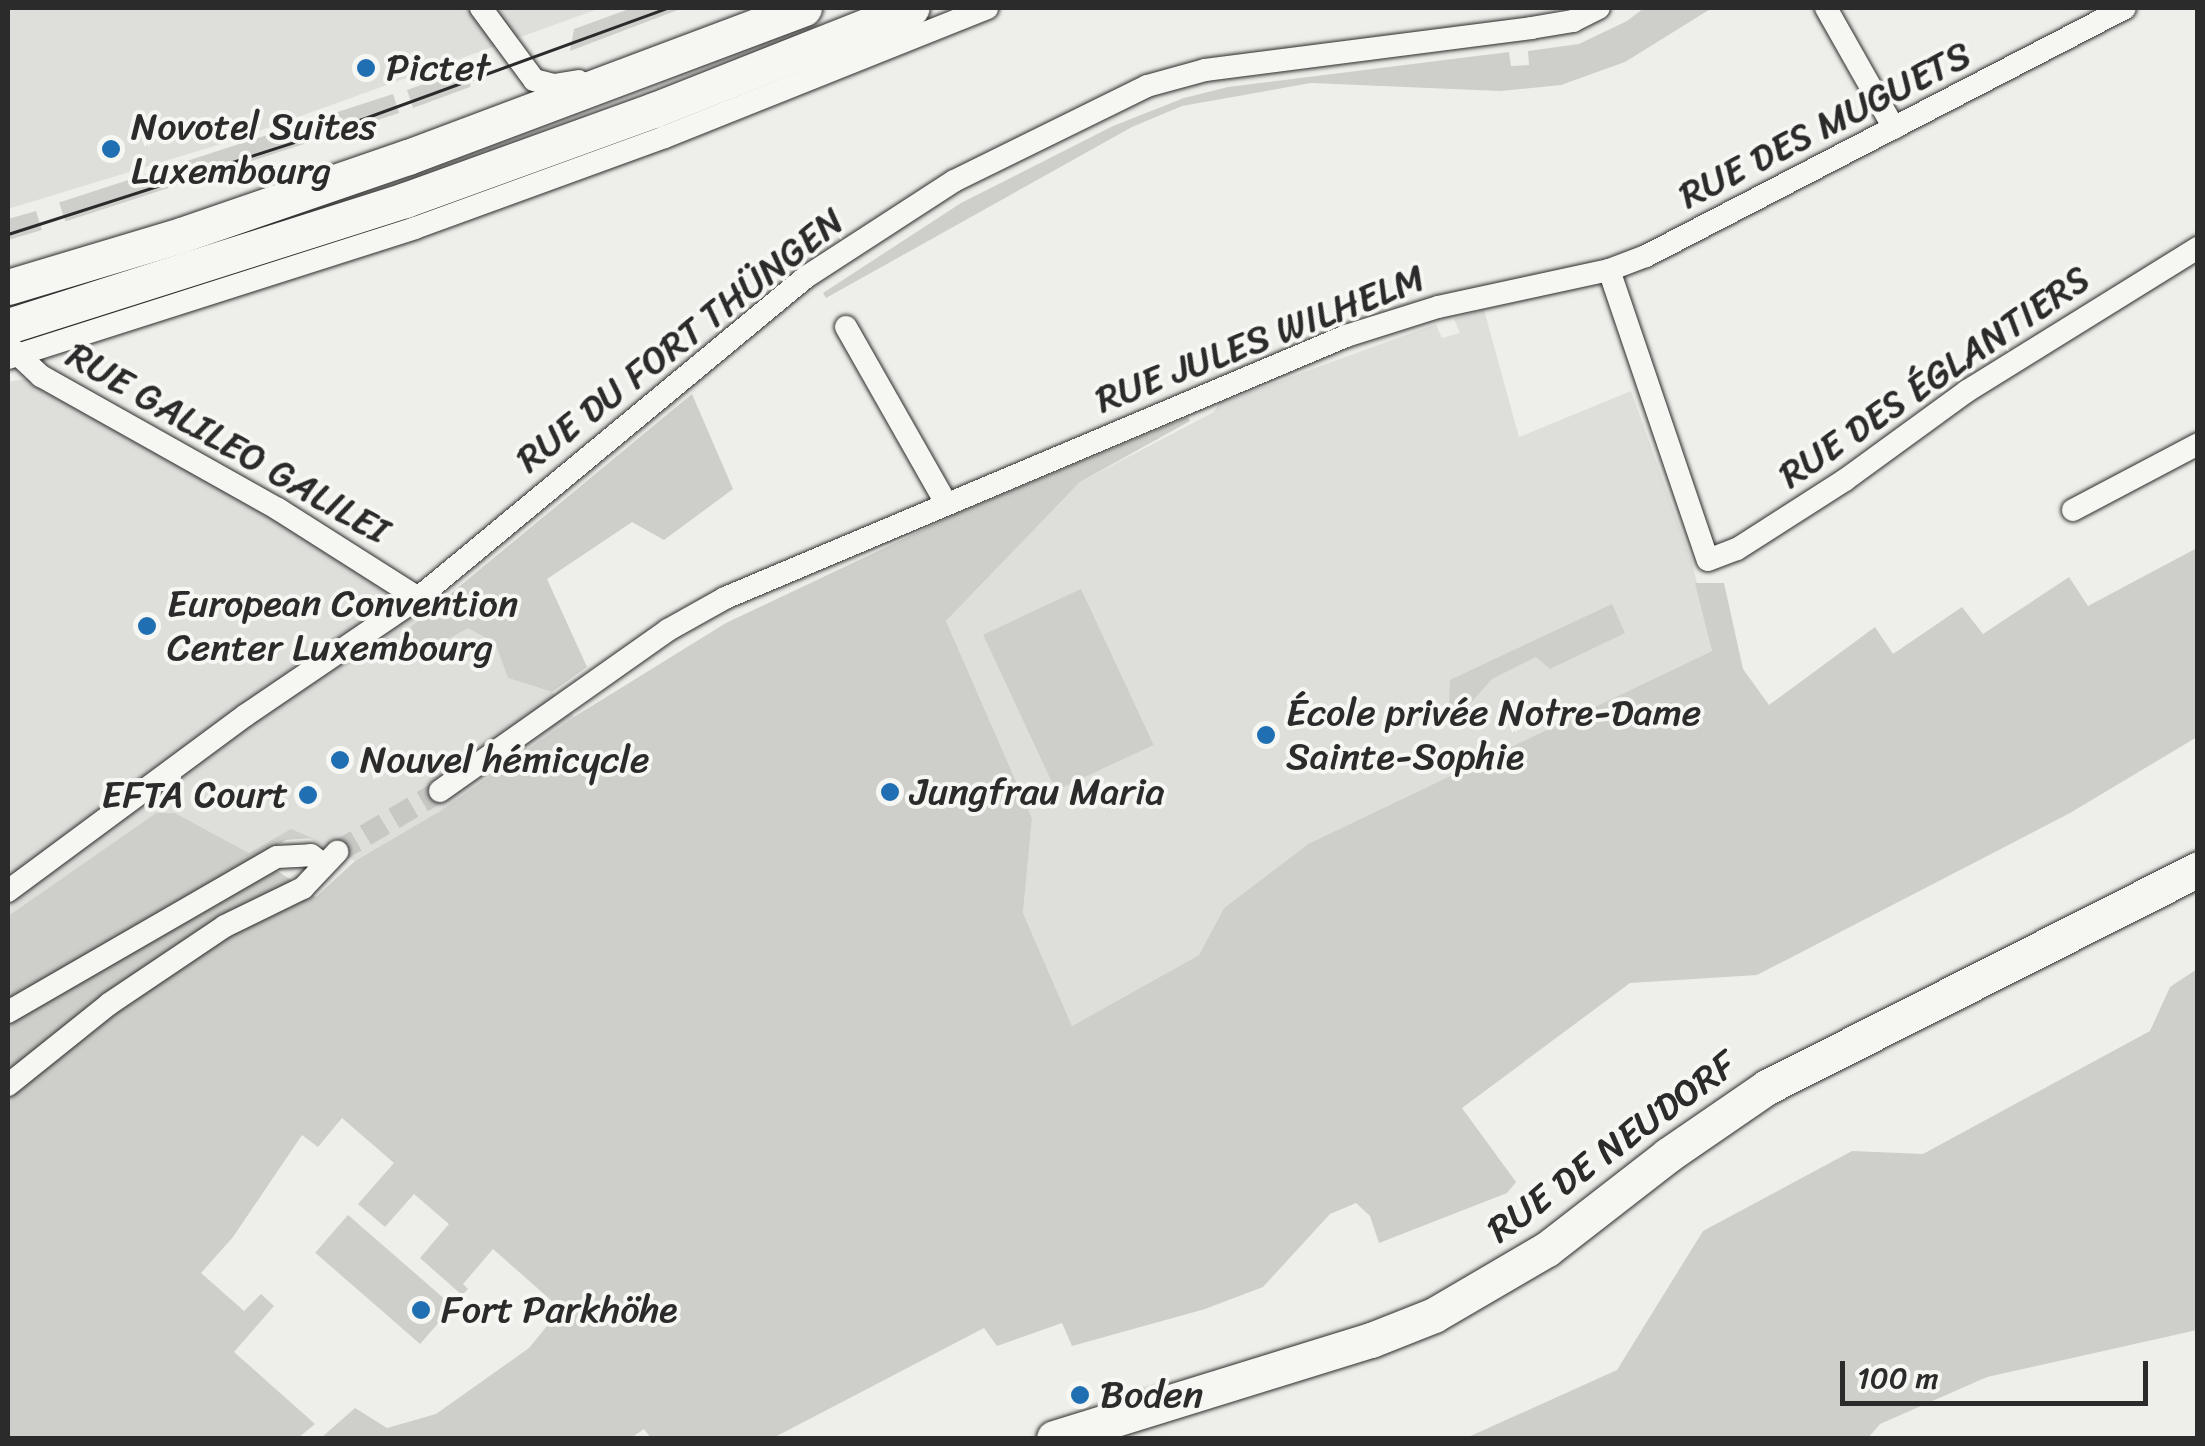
<!DOCTYPE html>
<meta charset="utf-8">
<style>
body{margin:0}
#map{position:relative;width:2205px;height:1446px;overflow:hidden;background:#eeeeea;font-family:Sriracha,sans-serif}
div>[style]{position:absolute}
.built>*{inset:0;background:#dededb}
.green>*{inset:0;background:#cececa;transform-origin:0 0}
.minor-tunnel>*{height:22px;margin-top:-11px;transform-origin:0;background:repeating-linear-gradient(90deg,#c7c7c4 0 22px,transparent 0 33px)}
.roads{filter:drop-shadow(0 0 2px #2b2b2b) drop-shadow(0 0 2px #2b2b2b)}
.minor>*{height:22px;margin:-11px;padding:0 11px;transform-origin:11px;border-radius:11px;background:#f6f6f2}
.primary>*{height:35px;margin:-17.5px;padding:0 17.5px;transform-origin:17.5px;border-radius:17.5px;background:#f6f6f2}
.tram>*{height:2.5px;margin:-1.25px;padding:0 1.25px;transform-origin:1.25px;border-radius:1.25px;background:#2b2b2b}
.dots>*{width:28px;height:28px;translate:-50% -50%;box-sizing:border-box;border:5px solid #f6f6f2;border-radius:50%}
span{translate:-50% -50%;white-space:nowrap;text-align:center;line-height:1.15;-webkit-text-stroke:8px #f6f6f2;paint-order:stroke}
.poi-label{font-size:38px;color:#2b2b2b}
.left{translate:0 -50%;text-align:left}
.right{translate:-100% -50%;text-align:right}
.street-label{font-size:38px;color:#2b2b2b}
.frame{position:absolute;inset:0;border:10px solid #2b2b2b;pointer-events:none}
.scale{position:absolute;left:1840px;top:1361px;width:308px;height:45px;box-sizing:border-box;border:5px solid #2b2b2b;border-top:0;padding-left:12px;font-size:30px;line-height:35px;white-space:nowrap;color:#2b2b2b;-webkit-text-stroke:8px #f6f6f2;paint-order:stroke}
</style>
<div id="map">
<div class="built">
<i style="clip-path:polygon(8px 8px,601px 8px,234px 140px,8px 209px)"></i>
<i style="clip-path:polygon(1484px 310px,1519px 437px,1631px 391px,1692px 561px,1712px 651px,1308px 844px,1224px 908px,1199px 955px,1072px 1026px,1023px 913px,1032px 818px,946px 621px,1080px 482px,1214px 412px,1219px 403px,1436px 324px,1442px 338px,1460px 333px,1454px 319px)"></i>
<i style="clip-path:polygon(41px 376px,434px 607px,402px 634px,468px 627px,495px 643px,508px 678px,552px 692px,574px 717px,440px 811px,355px 861px,292px 830px,249px 853px,175px 813px,156px 813px,8px 916px,8px 382px)"></i>
</div>
<div class="green">
<i style="clip-path:polygon(632px 8px,683px 8px,570px 51px,574px 29px)"></i>
<i style="clip-path:polygon(1644px 8px,1712px 8px,1625px 62px,1561px 85px,1500px 91px,1311px 83px,1182px 106px,1132px 127px,826px 298px,823px 293px,961px 203px,1113px 126px,1184px 98px,1228px 87px,1509px 52px,1511px 66px,1529px 65px,1528px 51px,1579px 44px,1627px 21px)"></i>
<i style="clip-path:polygon(472px 67px,470px 87px,413px 108px,407px 90px)"></i>
<i style="left:393px;top:94px;width:20px;height:351px;rotate:72deg"></i>
<i style="clip-path:polygon(36px 211px,42px 230px,8px 240px,8px 219px)"></i>
<i style="clip-path:polygon(692px 394px,733px 489px,664px 540px,632px 522px,547px 579px,587px 667px,552px 692px,508px 678px,495px 643px,468px 628px,418px 656px,402px 634px)"></i>
<i style="clip-path:polygon(1188px 417px,1190px 421px,1080px 482px,946px 621px,1032px 818px,1023px 913px,1072px 1026px,1199px 955px,1224px 908px,1308px 844px,1712px 651px,1695px 583px,1724px 583px,1743px 669px,1769px 705px,1875px 627px,1893px 654px,1962px 607px,1983px 634px,2069px 577px,2088px 606px,2197px 548px,2197px 737px,2070px 813px,1757px 975px,1630px 983px,1462px 1108px,1516px 1182px,1507px 1193px,1379px 1243px,1370px 1216px,1356px 1203px,1330px 1214px,1263px 1287px,1205px 1309px,1072px 1346px,1062px 1323px,997px 1346px,984px 1328px,773px 1438px,651px 1438px,644px 1429px,631px 1438px,321px 1438px,355px 1408px,387px 1428px,436px 1414px,529px 1348px,561px 1309px,493px 1249px,463px 1284px,468px 1289px,462px 1295px,420px 1258px,449px 1224px,414px 1194px,385px 1227px,358px 1204px,394px 1163px,342px 1118px,318px 1147px,302px 1135px,233px 1237px,201px 1273px,244px 1311px,261px 1294px,274px 1306px,234px 1352px,315px 1424px,298px 1438px,8px 1438px,8px 916px,156px 813px,175px 813px,249px 853px,291px 829px,312px 838px,286px 840px,257px 857px,316px 897px,355px 861px,440px 811px,574px 717px,726px 623px,954px 515px)"></i>
<i style="left:1081px;top:589px;width:172px;height:108px;rotate:65deg"></i>
<i style="clip-path:polygon(1612px 604px,1625px 633px,1550px 669px,1536px 657px,1492px 679px,1467px 707px,1449px 705px,1450px 680px)"></i>
<i style="clip-path:polygon(2197px 969px,2197px 1330px,1987px 1377px,1880px 1424px,1868px 1438px,1466px 1438px,1617px 1370px,1703px 1231px,1852px 1151px,1923px 1154px,2150px 1031px,2170px 987px)"></i>
<i style="left:348px;top:1215px;width:139px;height:50px;rotate:41deg"></i>
</div>
<div class="minor-tunnel">
<i style="left:337px;top:852px;width:120px;rotate:-30.6deg"></i>
</div>
<div class="roads">
<div class="minor">
<i style="left:481px;top:8px;width:89px;rotate:53.6deg"></i>
<i style="left:534px;top:80px;width:21px;rotate:14deg"></i>
<i style="left:554px;top:85px;width:25px;rotate:-9deg"></i>
<i style="left:1826px;top:8px;width:138px;rotate:60.5deg"></i>
<i style="left:1609px;top:270px;width:306px;rotate:71.2deg"></i>
<i style="left:1708px;top:560px;width:31px;rotate:-21deg"></i>
<i style="left:1737px;top:549px;width:128px;rotate:-32.6deg"></i>
<i style="left:1845px;top:480px;width:151px;rotate:-36.1deg"></i>
<i style="left:1967px;top:391px;width:272px;rotate:-31.8deg"></i>
<i style="left:846px;top:327px;width:202px;rotate:60.4deg"></i>
<i style="left:9px;top:346px;width:44px;rotate:43.2deg"></i>
<i style="left:41px;top:376px;width:272px;rotate:29.3deg"></i>
<i style="left:278px;top:509px;width:166px;rotate:32.4deg"></i>
<i style="left:8px;top:358px;width:427px;rotate:-17.7deg"></i>
<i style="left:415px;top:228px;width:266px;rotate:-20deg"></i>
<i style="left:665px;top:137px;width:347px;rotate:-21.8deg"></i>
<i style="left:2073px;top:510px;width:141px;rotate:-27.8deg"></i>
<i style="left:440px;top:791px;width:279px;rotate:-35.2deg"></i>
<i style="left:668px;top:630px;width:65px;rotate:-29.3deg"></i>
<i style="left:725px;top:598px;width:674px;rotate:-22.87deg"></i>
<i style="left:1346px;top:336px;width:96px;rotate:-17.5deg"></i>
<i style="left:1438px;top:307px;width:175px;rotate:-12.2deg"></i>
<i style="left:1609px;top:270px;width:40px;rotate:-21deg"></i>
<i style="left:1646px;top:256px;width:539px;rotate:-27.37deg"></i>
<i style="left:8px;top:891px;width:296px;rotate:-36.5deg"></i>
<i style="left:246px;top:715px;width:208px;rotate:-34.2deg"></i>
<i style="left:418px;top:598px;width:504px;rotate:-39.6deg"></i>
<i style="left:806px;top:277px;width:176px;rotate:-33deg"></i>
<i style="left:954px;top:181px;width:215px;rotate:-26.2deg"></i>
<i style="left:1147px;top:86px;width:60px;rotate:-15.4deg"></i>
<i style="left:1205px;top:70px;width:329px;rotate:-7.3deg"></i>
<i style="left:1531px;top:28px;width:43px;rotate:-9.5deg"></i>
<i style="left:1573px;top:21px;width:29px;rotate:-27deg"></i>
<i style="left:8px;top:1012px;width:310px;rotate:-30deg"></i>
<i style="left:277px;top:857px;width:34px;rotate:-3deg"></i>
<i style="left:311px;top:855px;width:16px;rotate:38deg"></i>
<i style="left:8px;top:1085px;width:129px;rotate:-38.7deg"></i>
<i style="left:109px;top:1004px;width:140px;rotate:-33.9deg"></i>
<i style="left:225px;top:926px;width:87px;rotate:-26deg"></i>
<i style="left:303px;top:888px;width:50px;rotate:-46.6deg"></i>
</div>
<div class="primary">
<i style="left:8px;top:287px;width:181px;rotate:-16.7deg"></i>
<i style="left:181px;top:235px;width:240px;rotate:-19deg"></i>
<i style="left:408px;top:157px;width:423px;rotate:-20.6deg"></i>
<i style="left:8px;top:326px;width:417px;rotate:-17.6deg"></i>
<i style="left:405px;top:200px;width:265px;rotate:-19.9deg"></i>
<i style="left:654px;top:110px;width:277px;rotate:-21.6deg"></i>
<i style="left:1054px;top:1438px;width:332px;rotate:-17.2deg"></i>
<i style="left:1371px;top:1340px;width:68px;rotate:-21.6deg"></i>
<i style="left:1434px;top:1315px;width:131px;rotate:-30.3deg"></i>
<i style="left:1547px;top:1249px;width:153px;rotate:-37.8deg"></i>
<i style="left:1668px;top:1155px;width:120px;rotate:-34.5deg"></i>
<i style="left:1767px;top:1087px;width:483px;rotate:-26.8deg"></i>
</div>
</div>
<div class="tram">
<i style="left:8px;top:234px;width:340px;rotate:-17.8deg"></i>
<i style="left:332px;top:130px;width:357px;rotate:-20deg"></i>
</div>
<div class="dots">
<i style="left:366px;top:68px;background:#1f6fb2"></i>
<i style="left:111px;top:149px;background:#1f6fb2"></i>
<i style="left:147px;top:626px;background:#1f6fb2"></i>
<i style="left:1266px;top:735px;background:#1f6fb2"></i>
<i style="left:340px;top:760px;background:#1f6fb2"></i>
<i style="left:890px;top:792px;background:#1f6fb2"></i>
<i style="left:308px;top:795px;background:#1f6fb2"></i>
<i style="left:421px;top:1310px;background:#1f6fb2"></i>
<i style="left:1080px;top:1395px;background:#1f6fb2"></i>
</div>
<div class="poi-label">
<span class="left" style="left:386px;top:68px">Pictet</span>
<span class="left" style="left:131px;top:149px">Novotel Suites<br>Luxembourg</span>
<span class="left" style="left:167px;top:626px">European Convention<br>Center Luxembourg</span>
<span class="left" style="left:1286px;top:735px">École privée Notre-Dame<br>Sainte-Sophie</span>
<span class="left" style="left:360px;top:760px">Nouvel hémicycle</span>
<span class="left" style="left:910px;top:792px">Jungfrau Maria</span>
<span class="right" style="left:288px;top:795px">EFTA Court</span>
<span class="left" style="left:441px;top:1310px">Fort Parkhöhe</span>
<span class="left" style="left:1100px;top:1395px">Boden</span>
</div>
<div class="street-label">
<span style="left:1825px;top:125px;rotate:-27deg">RUE DES MUGUETS</span>
<span style="left:1260px;top:339px;rotate:-21deg">RUE JULES WILHELM</span>
<span style="left:680px;top:340px;rotate:-38deg">RUE DU FORT THÜNGEN</span>
<span style="left:1934px;top:377px;rotate:-34deg">RUE DES ÉGLANTIERS</span>
<span style="left:228px;top:443px;rotate:30deg">RUE GALILEO GALILEI</span>
<span style="left:1612px;top:1147px;rotate:-36deg">RUE DE NEUDORF</span>
</div>
<div class="frame"></div>
<div class="scale">100 m</div>
</div>
